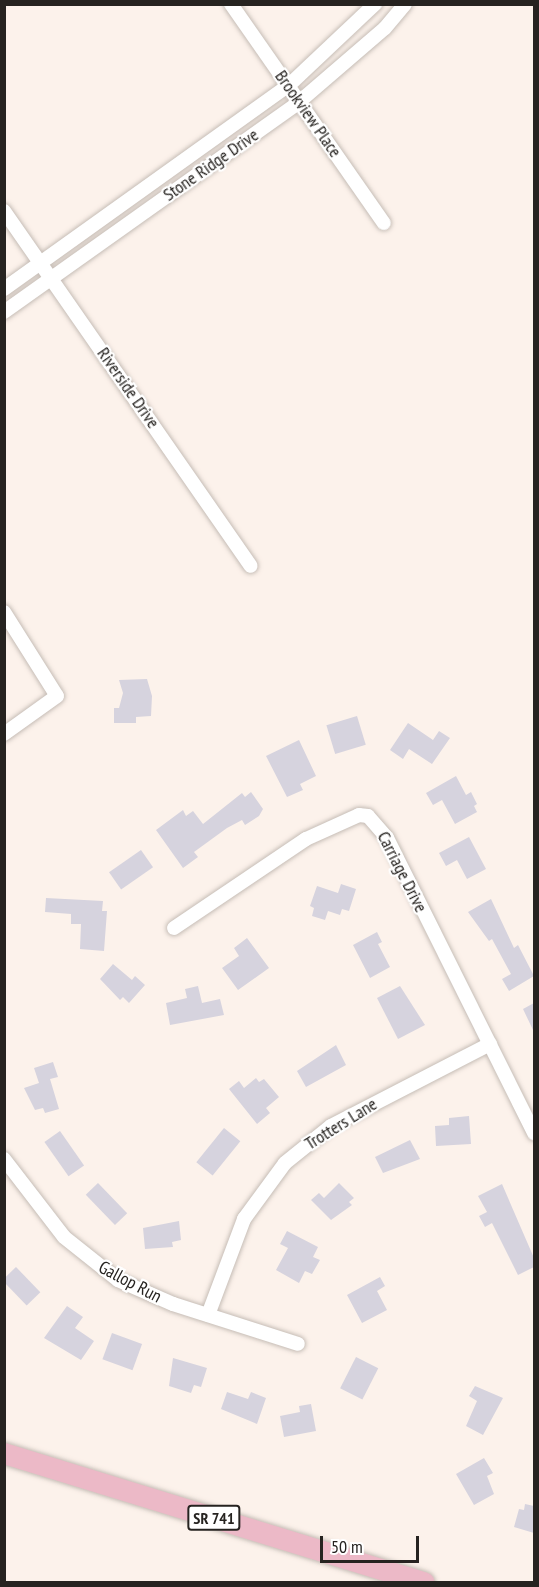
<!DOCTYPE html>
<style>
body{margin:0}
#map{position:relative;width:539px;height:1587px;overflow:hidden;background:#fcf2eb;font-family:"PT Sans Narrow",sans-serif}
div>[style]{position:absolute}
.building>*{inset:0;background:#d6d3de;transform-origin:0 0}
.roads{filter:drop-shadow(0 0 2px #c6bdb6) drop-shadow(0 0 2px #c6bdb6)}
.minor>*{height:14px;margin:-7px;padding:0 7px;transform-origin:7px;border-radius:7px;background:#fff}
.primary>*{height:21px;margin:-10.5px;padding:0 10.5px;transform-origin:10.5px;border-radius:10.5px;background:#ecb9c7}
span{translate:-50% -50%;white-space:nowrap;text-align:center;line-height:1.15;-webkit-text-stroke:4.5px #fff;paint-order:stroke}
.shield-label span{padding:2px 4px;background:#fff;border:2px solid;border-radius:4px;-webkit-text-stroke-width:0}
.shield-label{font-size:16px;color:#262320;font-weight:700}
.street-label{font-size:18px;color:#262320}
.frame{position:absolute;inset:0;border:6px solid #262320;pointer-events:none}
.scale{position:absolute;left:320px;top:1536px;width:99px;height:27px;box-sizing:border-box;border:3px solid #262320;border-top:0;padding-left:8px;font-size:18px;line-height:21px;white-space:nowrap;color:#262320;-webkit-text-stroke:4px #fff;paint-order:stroke}
</style>
<div id="map">
<div class="building">
<i style="clip-path:polygon(147px 679px,152px 696px,151px 716px,136px 717px,136px 723px,114px 723px,114px 708px,119px 708px,123px 693px,119px 680px)"></i>
<i style="left:357px;top:716px;width:30px;height:32px;rotate:73deg"></i>
<i style="clip-path:polygon(408px 723px,433px 740px,439px 731px,450px 738px,432px 764px,409px 749px,403px 759px,390px 750px)"></i>
<i style="clip-path:polygon(299px 740px,316px 776px,300px 784px,303px 790px,287px 797px,266px 756px)"></i>
<i style="clip-path:polygon(456px 776px,466px 795px,471px 792px,477px 804px,474px 806px,477px 812px,455px 824px,442px 800px,433px 805px,426px 793px)"></i>
<i style="clip-path:polygon(251px 792px,263px 809px,259px 816px,245px 825px,242px 820px,227px 828px,194px 852px,198px 857px,183px 868px,156px 830px,183px 810px,186px 816px,193px 811px,203px 824px,242px 793px,245px 797px)"></i>
<i style="clip-path:polygon(469px 837px,486px 869px,467px 879px,457px 860px,446px 866px,439px 853px)"></i>
<i style="left:141px;top:850px;width:21px;height:39px;rotate:55deg"></i>
<i style="clip-path:polygon(341px 884px,356px 889px,349px 911px,342px 909px,340px 915px,328px 911px,325px 920px,312px 916px,314px 908px,310px 906px,317px 886px,338px 893px)"></i>
<i style="clip-path:polygon(46px 898px,103px 901px,102px 911px,107px 911px,104px 951px,80px 949px,81px 924px,71px 924px,71px 914px,45px 912px)"></i>
<i style="clip-path:polygon(491px 899px,514px 948px,518px 945px,534px 976px,509px 991px,502px 979px,511px 974px,492px 939px,489px 941px,468px 912px)"></i>
<i style="clip-path:polygon(377px 932px,382px 942px,378px 944px,390px 967px,370px 978px,353px 945px)"></i>
<i style="clip-path:polygon(247px 938px,269px 968px,238px 990px,222px 968px,239px 956px,234px 948px)"></i>
<i style="clip-path:polygon(113px 964px,132px 980px,135px 976px,145px 985px,129px 1003px,123px 997px,120px 1000px,100px 979px)"></i>
<i style="clip-path:polygon(198px 986px,202px 1003px,220px 999px,224px 1015px,170px 1025px,166px 1003px,187px 998px,185px 989px)"></i>
<i style="clip-path:polygon(400px 986px,425px 1025px,398px 1039px,377px 998px)"></i>
<i style="clip-path:polygon(534px 1003px,534px 1032px,523px 1009px)"></i>
<i style="clip-path:polygon(336px 1045px,346px 1065px,306px 1087px,297px 1071px)"></i>
<i style="clip-path:polygon(53px 1062px,58px 1077px,50px 1079px,59px 1109px,45px 1113px,43px 1108px,35px 1110px,24px 1088px,39px 1083px,34px 1068px)"></i>
<i style="clip-path:polygon(256px 1078px,259px 1082px,264px 1079px,279px 1097px,266px 1108px,270px 1113px,257px 1124px,229px 1089px,239px 1081px,244px 1088px)"></i>
<i style="clip-path:polygon(469px 1116px,471px 1144px,436px 1146px,435px 1126px,449px 1125px,449px 1118px)"></i>
<i style="left:224px;top:1128px;width:21px;height:44px;rotate:39deg"></i>
<i style="left:60px;top:1131px;width:42px;height:19px;rotate:55deg"></i>
<i style="clip-path:polygon(410px 1140px,420px 1159px,383px 1173px,375px 1157px)"></i>
<i style="left:98px;top:1183px;width:42px;height:17px;rotate:46deg"></i>
<i style="clip-path:polygon(339px 1183px,354px 1198px,349px 1202px,352px 1205px,331px 1220px,311px 1200px,319px 1193px,324px 1198px)"></i>
<i style="clip-path:polygon(502px 1184px,534px 1258px,534px 1267px,518px 1275px,492px 1223px,485px 1227px,479px 1216px,487px 1212px,478px 1196px)"></i>
<i style="clip-path:polygon(179px 1221px,181px 1240px,172px 1242px,173px 1247px,145px 1249px,143px 1228px)"></i>
<i style="clip-path:polygon(287px 1231px,318px 1247px,313px 1257px,320px 1260px,312px 1274px,305px 1271px,299px 1283px,276px 1270px,288px 1248px,280px 1244px)"></i>
<i style="left:16px;top:1267px;width:35px;height:19px;rotate:46deg"></i>
<i style="clip-path:polygon(380px 1277px,385px 1286px,377px 1291px,387px 1310px,362px 1323px,347px 1295px)"></i>
<i style="clip-path:polygon(67px 1306px,83px 1317px,75px 1328px,94px 1341px,81px 1360px,44px 1338px)"></i>
<i style="left:112px;top:1333px;width:32px;height:28px;rotate:20deg"></i>
<i style="left:356px;top:1357px;width:25px;height:35px;rotate:27deg"></i>
<i style="clip-path:polygon(173px 1358px,207px 1368px,201px 1387px,194px 1385px,191px 1393px,169px 1386px)"></i>
<i style="clip-path:polygon(475px 1386px,503px 1398px,483px 1435px,466px 1426px,477px 1401px,469px 1396px)"></i>
<i style="clip-path:polygon(227px 1392px,248px 1399px,251px 1392px,266px 1398px,257px 1424px,221px 1409px)"></i>
<i style="clip-path:polygon(311px 1404px,316px 1431px,284px 1437px,280px 1416px,300px 1412px,299px 1406px)"></i>
<i style="clip-path:polygon(484px 1458px,493px 1473px,487px 1476px,494px 1494px,474px 1505px,456px 1474px)"></i>
<i style="clip-path:polygon(525px 1504px,534px 1506px,534px 1533px,514px 1527px,519px 1509px,524px 1510px)"></i>
</div>
<div class="roads">
<div class="minor">
<i style="left:231px;top:4px;width:267px;rotate:55.1deg"></i>
<i style="left:4px;top:211px;width:432px;rotate:55.2deg"></i>
<i style="left:4px;top:289px;width:349px;rotate:-35.6deg"></i>
<i style="left:288px;top:86px;width:120px;rotate:-43.3deg"></i>
<i style="left:4px;top:312px;width:362px;rotate:-35.4deg"></i>
<i style="left:299px;top:102px;width:113px;rotate:-40.7deg"></i>
<i style="left:385px;top:28px;width:31px;rotate:-50deg"></i>
<i style="left:4px;top:612px;width:99px;rotate:57.8deg"></i>
<i style="left:57px;top:696px;width:65px;rotate:144.4deg"></i>
<i style="left:174px;top:928px;width:159px;rotate:-34deg"></i>
<i style="left:306px;top:839px;width:58px;rotate:-24.4deg"></i>
<i style="left:359px;top:815px;width:9px;rotate:6deg"></i>
<i style="left:368px;top:816px;width:29px;rotate:49deg"></i>
<i style="left:387px;top:838px;width:330px;rotate:63.5deg"></i>
<i style="left:4px;top:1159px;width:98px;rotate:52.4deg"></i>
<i style="left:64px;top:1237px;width:69px;rotate:38.5deg"></i>
<i style="left:118px;top:1280px;width:60px;rotate:23.6deg"></i>
<i style="left:173px;top:1304px;width:131px;rotate:17.7deg"></i>
<i style="left:208px;top:1315px;width:103px;rotate:-69.4deg"></i>
<i style="left:244px;top:1219px;width:69px;rotate:-53.8deg"></i>
<i style="left:285px;top:1163px;width:59px;rotate:-38.8deg"></i>
<i style="left:331px;top:1126px;width:179px;rotate:-27.3deg"></i>
</div>
<div class="primary">
<i style="left:4px;top:1453px;width:439px;rotate:17.1deg"></i>
</div>
</div>
<div class="shield-label">
<span style="left:214px;top:1518px">SR 741</span>
</div>
<div class="street-label">
<span style="left:308px;top:114px;rotate:55deg">Brookview Place</span>
<span style="left:211px;top:165px;rotate:-35deg">Stone Ridge Drive</span>
<span style="left:128px;top:388px;rotate:55deg">Riverside Drive</span>
<span style="left:402px;top:872px;rotate:63deg">Carriage Drive</span>
<span style="left:341px;top:1124px;rotate:-32deg">Trotters Lane</span>
<span style="left:130px;top:1282px;rotate:28deg">Gallop Run</span>
</div>
<div class="frame"></div>
<div class="scale">50 m</div>
</div>
